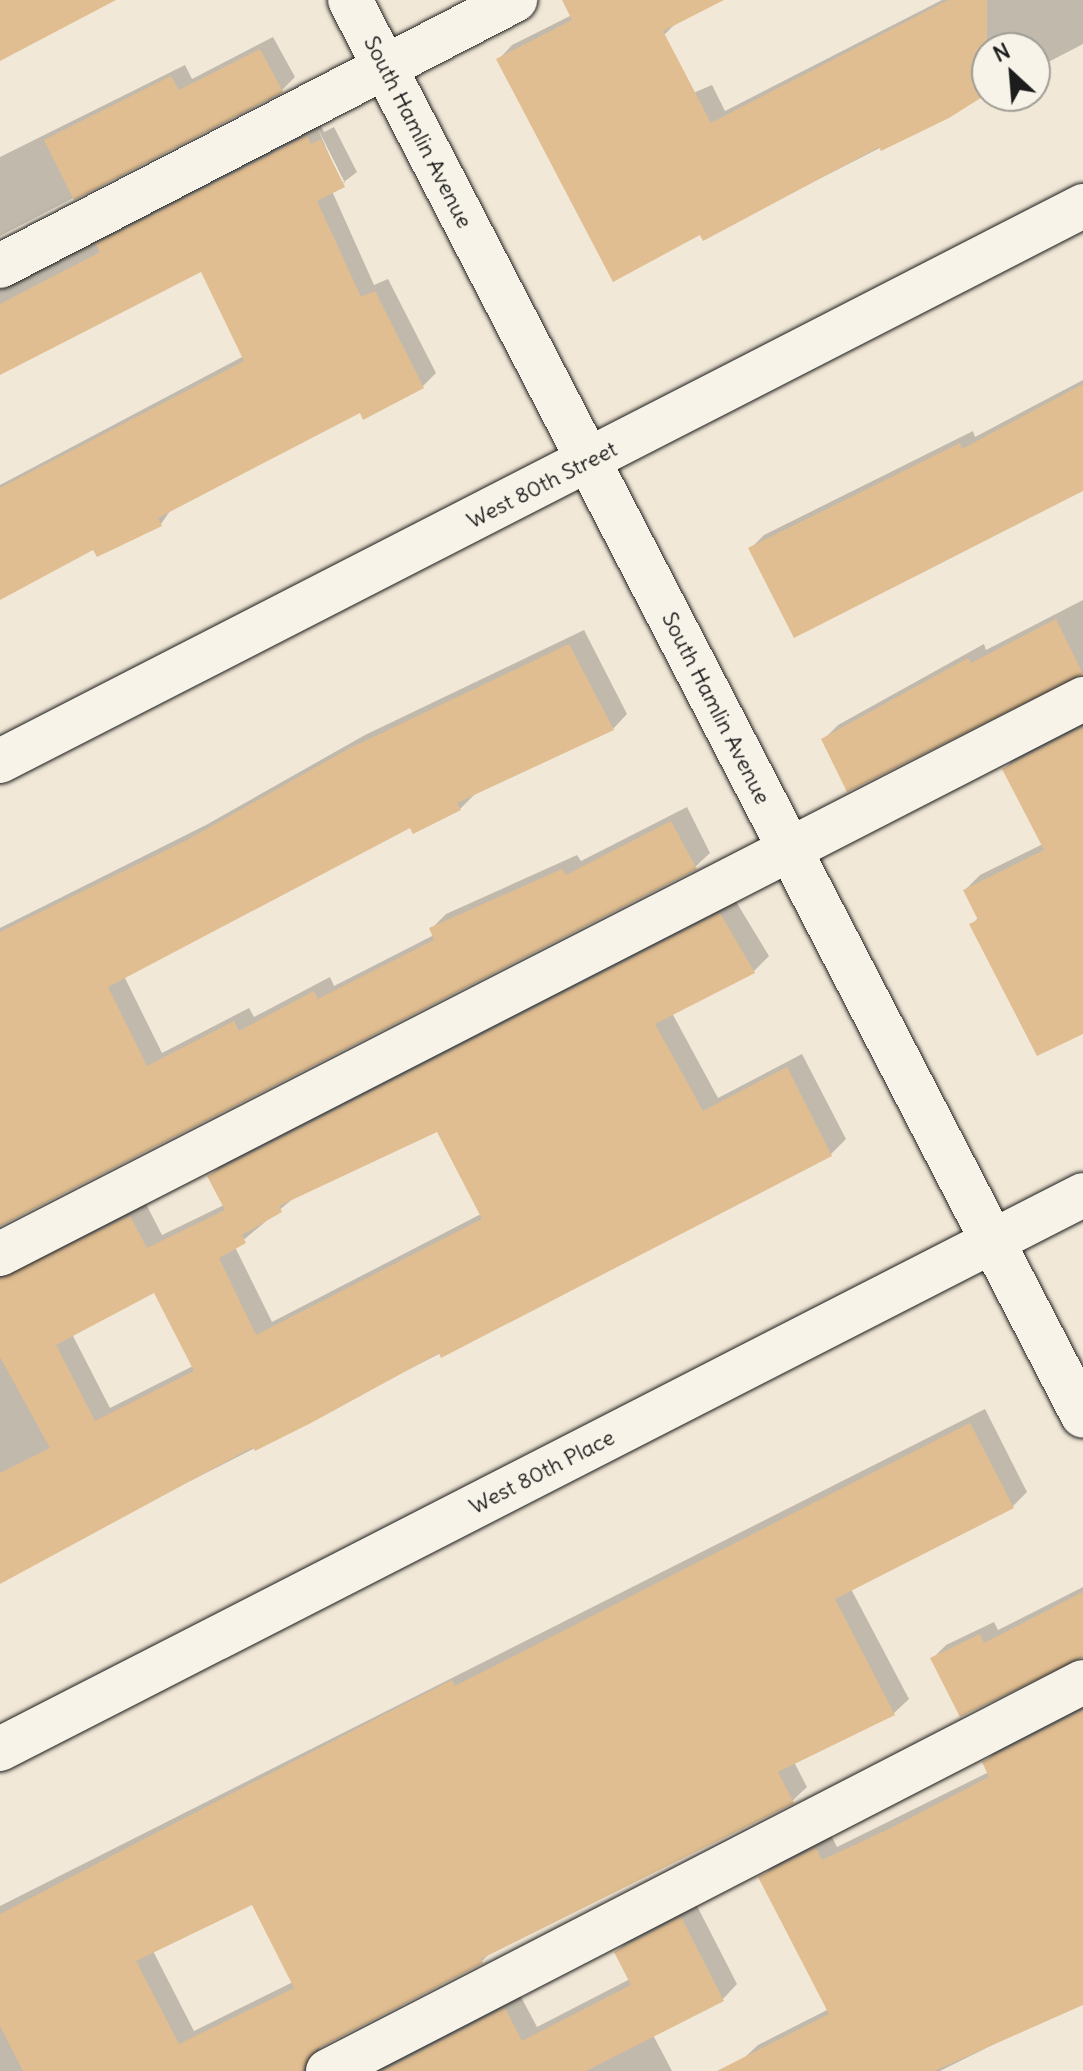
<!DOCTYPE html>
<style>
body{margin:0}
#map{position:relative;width:1083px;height:2071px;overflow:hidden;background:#f2e8d7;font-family:Delius,sans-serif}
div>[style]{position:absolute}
.shadow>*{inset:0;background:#0003}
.building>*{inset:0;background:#e0be92}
.roads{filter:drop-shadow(0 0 2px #1c1c1c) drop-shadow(0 0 2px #1c1c1c)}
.minor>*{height:44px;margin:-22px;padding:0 22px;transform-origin:22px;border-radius:22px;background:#f7f3e8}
span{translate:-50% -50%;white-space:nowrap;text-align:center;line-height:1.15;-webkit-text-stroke:7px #f7f3e8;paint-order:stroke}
.street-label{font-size:22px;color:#1c1c1c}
.north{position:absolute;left:971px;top:32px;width:80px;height:80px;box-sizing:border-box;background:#f7f3e8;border:2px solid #9f9d96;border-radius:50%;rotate:334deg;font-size:22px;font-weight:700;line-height:32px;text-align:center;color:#1c1c1c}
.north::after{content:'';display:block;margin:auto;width:28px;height:36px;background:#1c1c1c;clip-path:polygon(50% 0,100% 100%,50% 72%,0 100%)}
</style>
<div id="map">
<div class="shadow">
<i style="clip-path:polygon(578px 0,719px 0,678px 21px,664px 35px,644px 114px,712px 85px,725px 111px,942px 0,1083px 0,1083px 44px,1035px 69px,1035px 48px,987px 48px,987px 93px,704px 238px,499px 59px,512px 45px,570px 16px)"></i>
<i style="clip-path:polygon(273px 37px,295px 77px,282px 90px,0 236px,0 157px,185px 65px,192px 79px)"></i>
<i style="clip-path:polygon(evenodd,320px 124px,324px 132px,334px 127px,357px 172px,332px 191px,374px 285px,388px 279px,436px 373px,423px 386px,360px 411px,172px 508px,161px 524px,94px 547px,0 596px,0 485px,244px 356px,202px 269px,0 373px,0 274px,320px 124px,318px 129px,345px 183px,341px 183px,318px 129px)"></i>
<i style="clip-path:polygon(1083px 380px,1083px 490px,888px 590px,751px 548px,764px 535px,973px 431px,975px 437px)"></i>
<i style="clip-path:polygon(1083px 600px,1083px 673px,823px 740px,838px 725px,984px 644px,986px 650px)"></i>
<i style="clip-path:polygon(584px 630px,627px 714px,613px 729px,475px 794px,460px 809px,411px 826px,124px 976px,162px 1053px,249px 1008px,254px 1017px,330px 977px,334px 986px,434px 935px,431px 929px,446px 914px,577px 855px,581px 861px,687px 807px,710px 853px,695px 867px,0 1224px,0 928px,206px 825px,365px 735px)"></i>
<i style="clip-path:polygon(1083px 721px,1083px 1031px,972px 924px,979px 917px,965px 890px,980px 875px,1043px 844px,1004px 769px,1019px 754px)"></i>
<i style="clip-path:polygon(evenodd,735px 900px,769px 956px,754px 971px,672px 1013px,718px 1098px,802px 1054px,846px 1139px,831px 1154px,0 1578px,0 1259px,145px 1202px,162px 1235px,224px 1205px,210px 1176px,225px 1161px,735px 900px,438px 1130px,481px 1214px,272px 1322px,235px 1247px,295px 1197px,438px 1130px,735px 900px,155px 1290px,193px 1366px,110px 1408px,72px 1334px,155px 1290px)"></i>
<i style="clip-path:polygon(evenodd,985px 1409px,1027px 1492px,1013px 1506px,851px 1589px,909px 1699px,894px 1713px,794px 1762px,807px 1787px,792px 1801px,492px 1951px,482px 1961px,323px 2043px,317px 2053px,325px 2071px,0 2071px,0 1906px,985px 1409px,253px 1902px,293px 1982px,194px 2031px,153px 1951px,253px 1902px)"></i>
<i style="clip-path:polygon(1083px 1587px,1083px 1655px,932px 1659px,946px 1645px,994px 1622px,998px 1630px)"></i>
<i style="clip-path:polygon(1083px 1705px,1083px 2000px,940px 2071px,749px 2071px,743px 2059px,758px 2045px,829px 2009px,761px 1878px,775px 1864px,831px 1835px,837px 1847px,989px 1772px,984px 1763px,998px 1749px)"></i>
<i style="clip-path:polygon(696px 1904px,737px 1984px,723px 1999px,653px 2035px,672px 2071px,372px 2071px,520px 1995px,537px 2027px,630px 1979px,616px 1952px,631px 1938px)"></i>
</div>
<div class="building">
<i style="clip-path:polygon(0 0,116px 0,0 61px)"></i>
<i style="clip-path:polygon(562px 0,724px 0,663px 31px,711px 123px,948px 0,987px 0,987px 94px,949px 118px,881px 151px,879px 147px,703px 241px,700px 235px,613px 282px,496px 59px,572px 20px)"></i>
<i style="clip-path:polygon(260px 49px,283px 92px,74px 200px,44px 140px,171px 76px,179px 90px)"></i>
<i style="clip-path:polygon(307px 136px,311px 144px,321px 139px,345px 187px,317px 201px,361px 297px,375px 291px,424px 388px,363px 420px,360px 413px,158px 518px,162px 526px,97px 557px,93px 550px,0 600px,0 488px,244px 361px,201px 272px,0 375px,0 304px,100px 252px,96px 244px)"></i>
<i style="clip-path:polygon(1083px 384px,1083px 491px,794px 638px,748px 548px,960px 443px,962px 449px)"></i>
<i style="clip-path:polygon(1056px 619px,1083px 674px,847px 792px,821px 739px,968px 658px,971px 663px)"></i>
<i style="clip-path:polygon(569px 644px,614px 730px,457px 803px,461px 810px,413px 834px,410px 828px,108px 987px,147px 1066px,234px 1021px,239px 1031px,314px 991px,318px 999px,434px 940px,429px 928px,562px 869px,566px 875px,671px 821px,697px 869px,0 1226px,0 932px,189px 839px,348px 749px)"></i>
<i style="clip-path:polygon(1083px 727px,1083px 1034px,1037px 1056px,969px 924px,978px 920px,963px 890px,1044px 850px,1002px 769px)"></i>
<i style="clip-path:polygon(evenodd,720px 913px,755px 973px,655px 1024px,703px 1111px,787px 1067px,832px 1156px,441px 1358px,439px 1353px,311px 1423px,255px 1451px,253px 1447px,0 1584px,0 1473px,50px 1448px,0 1357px,0 1279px,130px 1216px,147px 1248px,225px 1210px,207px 1176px,720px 913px,437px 1132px,482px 1219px,256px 1335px,219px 1258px,246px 1243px,242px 1235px,282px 1212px,279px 1206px,437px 1132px,720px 913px,154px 1293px,194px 1371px,95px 1421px,56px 1345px,154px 1293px)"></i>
<i style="clip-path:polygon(evenodd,970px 1423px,1014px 1508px,835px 1599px,895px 1715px,778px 1772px,794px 1803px,481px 1959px,483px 1963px,317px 2049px,303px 2071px,23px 2071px,0 2026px,0 1914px,387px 1713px,452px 1680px,455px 1686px,970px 1423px,252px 1905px,294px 1988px,179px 2044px,136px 1961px,252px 1905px)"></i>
<i style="clip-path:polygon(1083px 1592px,1083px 1657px,960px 1717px,930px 1658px,980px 1634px,984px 1643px)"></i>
<i style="clip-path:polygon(1083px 1710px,1083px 2005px,934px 2071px,717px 2071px,829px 2014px,758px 1877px,816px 1848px,822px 1860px,891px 1828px,989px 1777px,982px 1762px)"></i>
<i style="clip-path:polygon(681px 1917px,724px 2001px,586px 2071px,383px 2071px,505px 2008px,522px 2041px,631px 1985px,614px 1952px)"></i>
</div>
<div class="roads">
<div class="minor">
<i style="left:350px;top:0;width:1594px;rotate:62.63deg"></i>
<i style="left:0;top:266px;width:580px;rotate:-27.32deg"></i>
<i style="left:0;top:761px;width:1217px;rotate:-27.13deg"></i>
<i style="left:0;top:1254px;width:1217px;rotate:-27.13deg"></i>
<i style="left:0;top:1749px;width:1216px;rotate:-27.09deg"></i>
<i style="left:328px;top:2071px;width:849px;rotate:-27.26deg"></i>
</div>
</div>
<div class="street-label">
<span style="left:418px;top:132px;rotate:63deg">South Hamlin Avenue</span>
<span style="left:542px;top:485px;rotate:-27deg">West 80th Street</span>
<span style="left:716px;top:708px;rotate:63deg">South Hamlin Avenue</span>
<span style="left:542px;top:1472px;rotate:-27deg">West 80th Place</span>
</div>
<div class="north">N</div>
</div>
